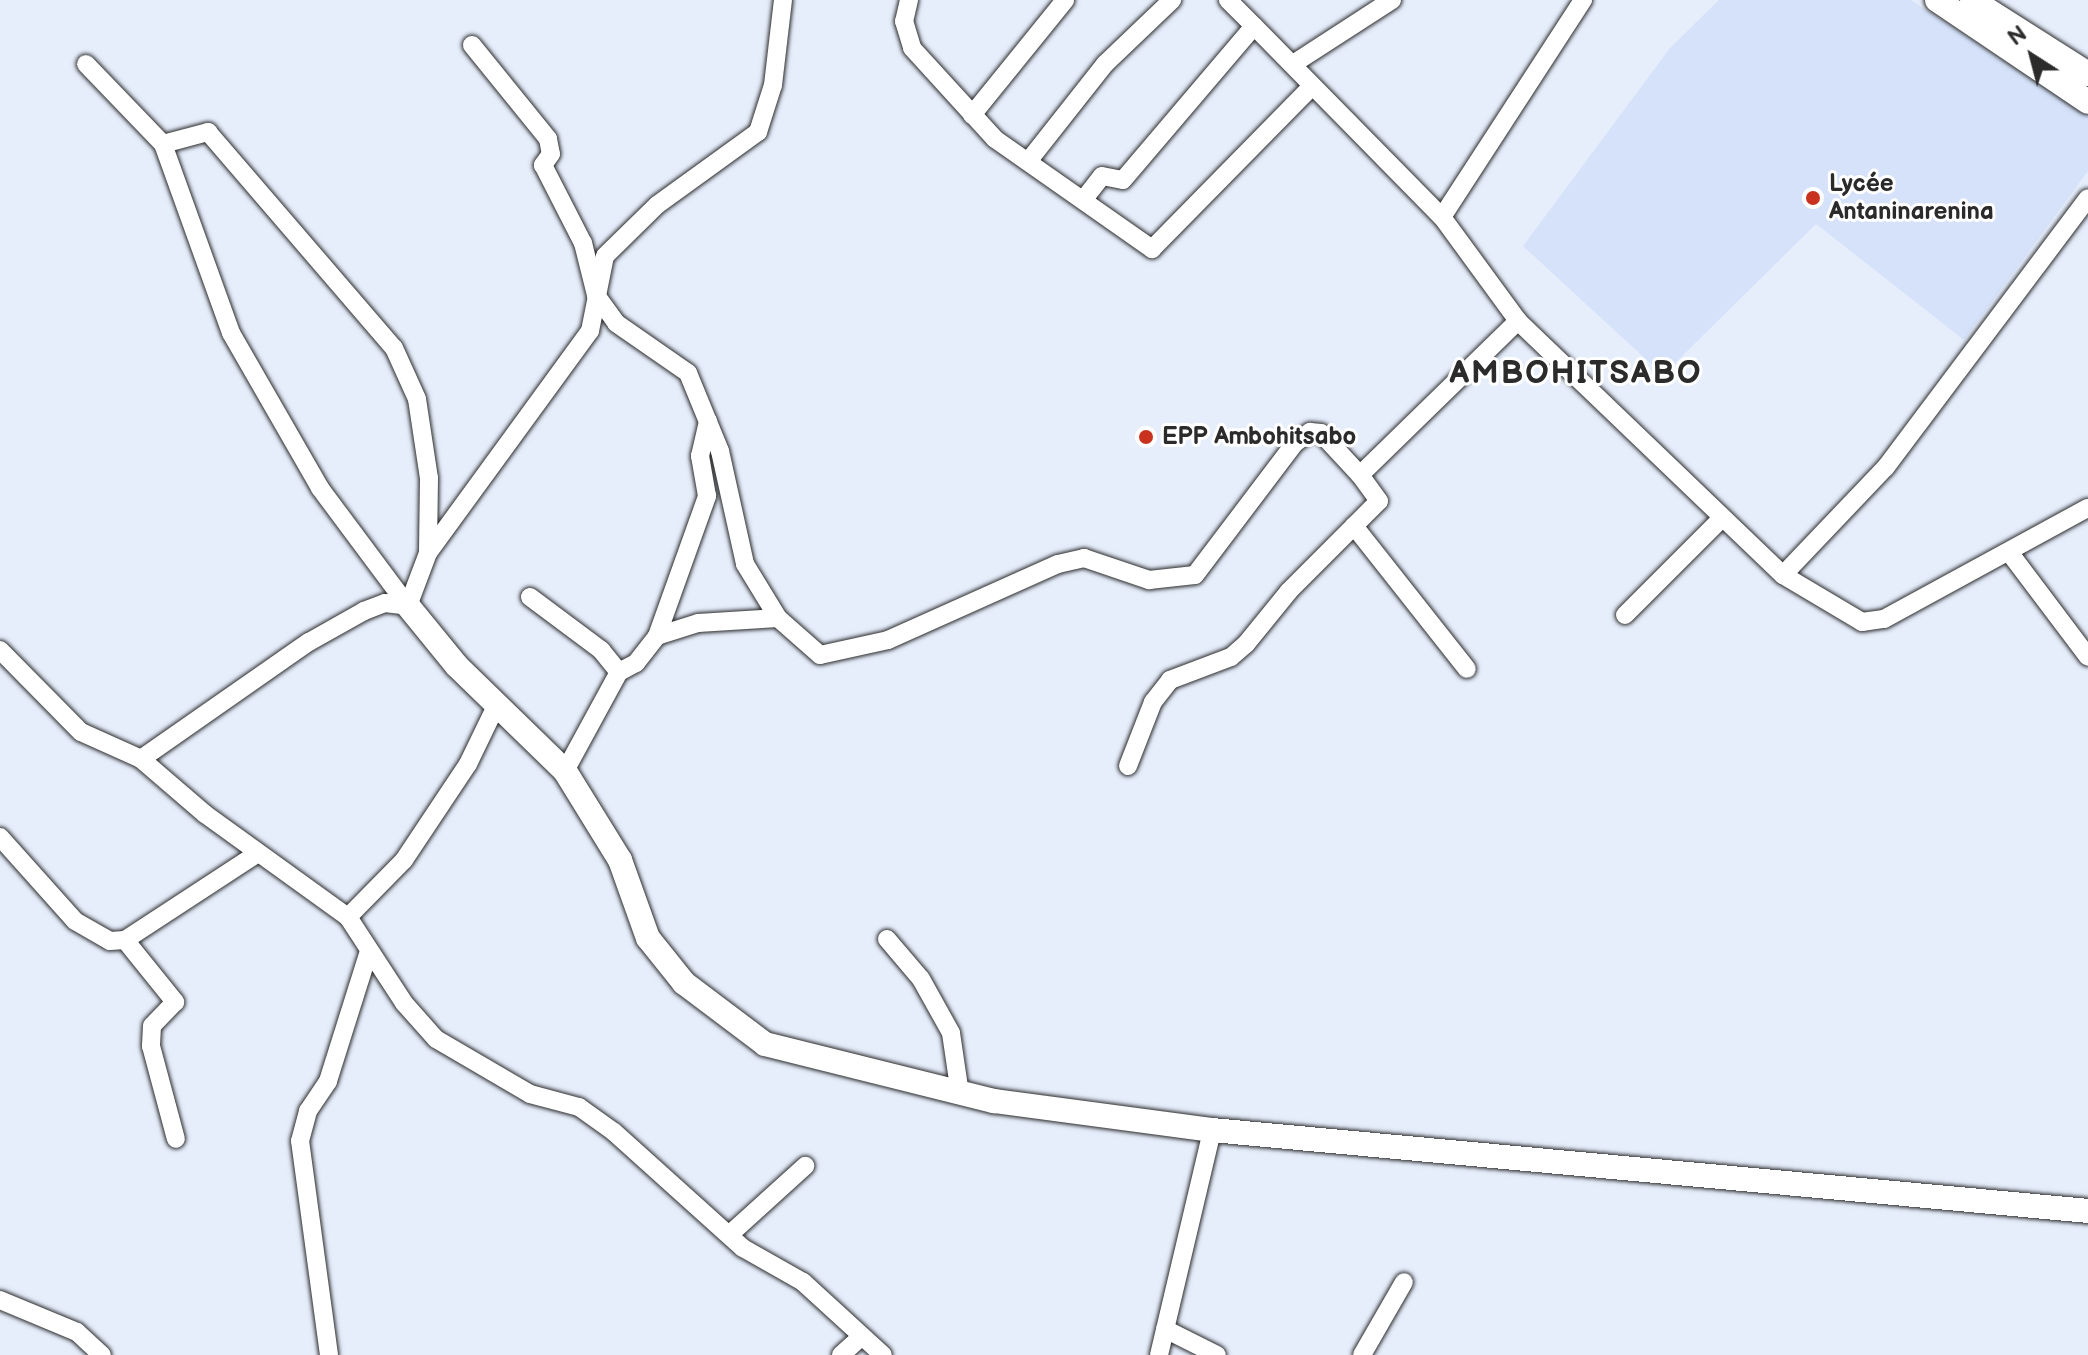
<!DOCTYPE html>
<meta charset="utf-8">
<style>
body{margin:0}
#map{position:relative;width:2088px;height:1355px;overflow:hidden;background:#e6eefc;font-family:"Balsamiq Sans",sans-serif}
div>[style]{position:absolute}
.built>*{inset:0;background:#d5e2fa}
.roads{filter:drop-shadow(0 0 2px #2b2b2b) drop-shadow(0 0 2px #2b2b2b)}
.minor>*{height:18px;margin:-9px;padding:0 9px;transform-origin:9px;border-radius:9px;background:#fff}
.tertiary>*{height:24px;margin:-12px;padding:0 12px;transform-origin:12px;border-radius:12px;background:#fff}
.dots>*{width:22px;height:22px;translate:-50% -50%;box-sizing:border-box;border:4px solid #fff;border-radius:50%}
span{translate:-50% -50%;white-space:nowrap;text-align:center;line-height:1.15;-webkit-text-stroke:6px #fff;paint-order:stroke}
.poi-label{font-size:24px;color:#2b2b2b;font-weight:700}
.left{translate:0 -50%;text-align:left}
.district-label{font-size:32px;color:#2b2b2b;font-weight:700;letter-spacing:2px}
.north{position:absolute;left:1992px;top:16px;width:80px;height:80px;-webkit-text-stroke:6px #fff;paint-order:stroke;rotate:324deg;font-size:22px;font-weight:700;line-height:32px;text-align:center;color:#2b2b2b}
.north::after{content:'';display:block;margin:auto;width:28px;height:36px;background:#2b2b2b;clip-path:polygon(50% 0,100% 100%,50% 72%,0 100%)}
</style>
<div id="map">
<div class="built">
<i style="clip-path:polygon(1719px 0,1911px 0,2088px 116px,2088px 171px,1964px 340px,1816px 224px,1663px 375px,1523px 246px,1670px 48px)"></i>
</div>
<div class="roads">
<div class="minor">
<i style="left:909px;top:0;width:22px;rotate:103deg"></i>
<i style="left:904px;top:21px;width:28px;rotate:73deg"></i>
<i style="left:912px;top:48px;width:123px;rotate:47.6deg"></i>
<i style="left:995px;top:139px;width:192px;rotate:35deg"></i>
<i style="left:1152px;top:249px;width:228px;rotate:-45.5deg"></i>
<i style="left:1254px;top:26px;width:268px;rotate:45.5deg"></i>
<i style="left:1442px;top:217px;width:129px;rotate:53.8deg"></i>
<i style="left:1518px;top:321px;width:367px;rotate:43.8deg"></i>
<i style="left:1783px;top:575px;width:149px;rotate:-46.4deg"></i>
<i style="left:1886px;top:467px;width:336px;rotate:-53.1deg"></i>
<i style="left:472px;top:45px;width:121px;rotate:51deg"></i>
<i style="left:548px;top:139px;width:15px;rotate:79deg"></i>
<i style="left:551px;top:154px;width:14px;rotate:126deg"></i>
<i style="left:543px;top:165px;width:88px;rotate:62.9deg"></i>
<i style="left:583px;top:243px;width:54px;rotate:76deg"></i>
<i style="left:596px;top:295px;width:34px;rotate:54deg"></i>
<i style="left:616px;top:323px;width:88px;rotate:34.8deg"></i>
<i style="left:688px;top:373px;width:84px;rotate:67.7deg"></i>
<i style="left:720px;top:451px;width:116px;rotate:77.5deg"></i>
<i style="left:745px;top:564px;width:63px;rotate:58.6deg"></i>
<i style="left:778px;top:618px;width:56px;rotate:41.4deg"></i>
<i style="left:820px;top:655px;width:70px;rotate:-12.4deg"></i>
<i style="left:888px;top:640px;width:186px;rotate:-24.1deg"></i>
<i style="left:1058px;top:564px;width:27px;rotate:-13deg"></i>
<i style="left:1084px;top:558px;width:69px;rotate:18.7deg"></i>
<i style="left:1149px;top:580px;width:46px;rotate:-6.2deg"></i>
<i style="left:1195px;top:575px;width:166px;rotate:-52.9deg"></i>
<i style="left:1295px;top:443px;width:19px;rotate:-36deg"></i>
<i style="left:1310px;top:432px;width:11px;rotate:5deg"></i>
<i style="left:1321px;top:433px;width:57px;rotate:47.1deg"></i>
<i style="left:1360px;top:475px;width:221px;rotate:-44.3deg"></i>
<i style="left:86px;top:64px;width:111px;rotate:46.1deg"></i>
<i style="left:163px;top:144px;width:201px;rotate:70.2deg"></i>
<i style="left:231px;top:333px;width:179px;rotate:60.1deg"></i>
<i style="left:320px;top:488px;width:147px;rotate:53.3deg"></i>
<i style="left:1293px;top:64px;width:118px;rotate:-32.9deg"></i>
<i style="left:972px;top:115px;width:148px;rotate:-51deg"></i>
<i style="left:163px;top:144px;width:47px;rotate:-14.9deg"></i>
<i style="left:208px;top:132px;width:285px;rotate:49.3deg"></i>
<i style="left:394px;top:348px;width:56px;rotate:65.7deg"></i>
<i style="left:417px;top:399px;width:80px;rotate:81.4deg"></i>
<i style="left:429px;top:478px;width:75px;rotate:90.8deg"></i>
<i style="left:1030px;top:159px;width:121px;rotate:-51.7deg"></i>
<i style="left:1105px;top:64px;width:93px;rotate:-43.7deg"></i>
<i style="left:1084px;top:199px;width:29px;rotate:-52deg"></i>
<i style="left:1102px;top:176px;width:21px;rotate:11deg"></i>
<i style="left:1123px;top:180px;width:202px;rotate:-49.6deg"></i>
<i style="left:1254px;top:26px;width:37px;rotate:-135deg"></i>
<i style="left:1442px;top:217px;width:259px;rotate:-57deg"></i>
<i style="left:1354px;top:526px;width:182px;rotate:51.7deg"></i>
<i style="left:2009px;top:552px;width:131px;rotate:53deg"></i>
<i style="left:1783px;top:575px;width:92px;rotate:30.7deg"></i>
<i style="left:1862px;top:622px;width:22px;rotate:-8deg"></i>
<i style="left:1884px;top:619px;width:232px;rotate:-28.6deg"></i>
<i style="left:530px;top:597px;width:89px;rotate:36.7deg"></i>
<i style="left:601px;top:650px;width:28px;rotate:51deg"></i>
<i style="left:408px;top:606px;width:57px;rotate:-69.3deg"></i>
<i style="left:428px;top:553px;width:275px;rotate:-53.9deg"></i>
<i style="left:590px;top:331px;width:76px;rotate:-78.7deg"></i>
<i style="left:605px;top:256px;width:73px;rotate:-44.4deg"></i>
<i style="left:657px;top:205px;width:125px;rotate:-35.9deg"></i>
<i style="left:758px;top:132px;width:49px;rotate:-72.3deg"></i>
<i style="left:773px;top:85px;width:86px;rotate:-83.3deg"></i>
<i style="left:1625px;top:615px;width:136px;rotate:-45deg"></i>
<i style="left:657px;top:636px;width:43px;rotate:-17.6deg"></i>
<i style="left:698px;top:623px;width:80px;rotate:-3.6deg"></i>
<i style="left:0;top:650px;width:115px;rotate:45.4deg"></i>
<i style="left:81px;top:732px;width:66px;rotate:24.2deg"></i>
<i style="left:141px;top:759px;width:205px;rotate:-34.9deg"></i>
<i style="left:309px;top:642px;width:63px;rotate:-29.4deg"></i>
<i style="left:364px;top:611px;width:22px;rotate:-21deg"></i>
<i style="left:385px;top:603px;width:23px;rotate:7deg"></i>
<i style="left:141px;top:759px;width:84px;rotate:40.7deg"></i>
<i style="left:205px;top:814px;width:176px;rotate:35.8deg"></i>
<i style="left:348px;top:917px;width:103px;rotate:56.9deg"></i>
<i style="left:404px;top:1003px;width:48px;rotate:48.4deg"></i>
<i style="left:436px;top:1039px;width:109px;rotate:30.3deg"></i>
<i style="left:530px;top:1094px;width:51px;rotate:14.9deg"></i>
<i style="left:579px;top:1107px;width:43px;rotate:35.5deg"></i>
<i style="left:614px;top:1132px;width:173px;rotate:42deg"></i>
<i style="left:743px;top:1248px;width:69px;rotate:29.5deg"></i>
<i style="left:803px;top:1282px;width:108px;rotate:42.4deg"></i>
<i style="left:1128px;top:766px;width:69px;rotate:-68.7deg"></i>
<i style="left:1153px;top:702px;width:28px;rotate:-52deg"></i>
<i style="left:1170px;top:680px;width:65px;rotate:-20.7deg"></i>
<i style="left:1231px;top:657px;width:20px;rotate:-41deg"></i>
<i style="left:1246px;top:644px;width:68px;rotate:-50.9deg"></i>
<i style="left:1289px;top:591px;width:127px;rotate:-45deg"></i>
<i style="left:1379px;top:501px;width:32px;rotate:-126deg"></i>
<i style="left:565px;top:771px;width:113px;rotate:-61.4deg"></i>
<i style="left:619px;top:672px;width:19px;rotate:-28deg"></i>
<i style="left:636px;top:663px;width:34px;rotate:-52deg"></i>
<i style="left:657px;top:636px;width:149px;rotate:-70.3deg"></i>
<i style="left:707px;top:496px;width:41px;rotate:-99.9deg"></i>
<i style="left:700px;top:456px;width:36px;rotate:-77deg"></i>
<i style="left:0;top:837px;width:113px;rotate:48.2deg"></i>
<i style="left:75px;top:921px;width:40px;rotate:29.7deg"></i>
<i style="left:110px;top:941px;width:15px;rotate:-4deg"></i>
<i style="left:125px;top:940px;width:159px;rotate:-33.2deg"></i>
<i style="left:348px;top:917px;width:80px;rotate:-45.5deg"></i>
<i style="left:404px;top:860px;width:115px;rotate:-56.3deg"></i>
<i style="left:468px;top:764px;width:67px;rotate:-64.2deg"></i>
<i style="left:887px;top:939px;width:52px;rotate:49.6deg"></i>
<i style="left:921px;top:979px;width:62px;rotate:60.9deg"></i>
<i style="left:951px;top:1033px;width:62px;rotate:81.6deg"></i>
<i style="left:125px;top:940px;width:80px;rotate:51.1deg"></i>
<i style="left:175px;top:1002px;width:33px;rotate:134deg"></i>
<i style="left:152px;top:1026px;width:20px;rotate:93deg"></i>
<i style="left:151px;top:1046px;width:96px;rotate:75deg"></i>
<i style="left:729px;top:1235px;width:103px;rotate:-42.2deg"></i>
<i style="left:0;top:1300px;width:83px;rotate:22.6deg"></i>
<i style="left:77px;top:1332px;width:34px;rotate:43deg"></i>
<i style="left:1165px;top:1329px;width:58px;rotate:26.6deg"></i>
<i style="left:329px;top:1355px;width:216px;rotate:-97.7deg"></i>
<i style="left:300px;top:1141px;width:31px;rotate:-75deg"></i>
<i style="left:308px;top:1111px;width:36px;rotate:-56deg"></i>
<i style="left:328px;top:1081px;width:136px;rotate:-72.5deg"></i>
<i style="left:841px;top:1355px;width:27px;rotate:-42deg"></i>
<i style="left:1159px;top:1355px;width:231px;rotate:-76.7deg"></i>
<i style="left:1362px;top:1355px;width:84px;rotate:-60.1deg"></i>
</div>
<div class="tertiary">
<i style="left:1937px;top:0;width:182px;rotate:34deg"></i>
<i style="left:1972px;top:0;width:138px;rotate:32.5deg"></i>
<i style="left:408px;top:606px;width:77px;rotate:50.8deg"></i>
<i style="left:457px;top:666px;width:151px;rotate:44.2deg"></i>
<i style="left:565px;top:771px;width:105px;rotate:58.3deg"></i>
<i style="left:620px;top:860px;width:83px;rotate:70.3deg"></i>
<i style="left:648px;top:938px;width:58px;rotate:51.3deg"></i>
<i style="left:684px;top:983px;width:101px;rotate:37deg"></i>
<i style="left:765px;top:1044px;width:236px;rotate:14deg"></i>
<i style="left:994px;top:1101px;width:220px;rotate:7.6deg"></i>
<i style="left:1212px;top:1130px;width:880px;rotate:5.28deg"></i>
</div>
</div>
<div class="dots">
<i style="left:1813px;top:198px;background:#c8321e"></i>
<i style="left:1146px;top:437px;background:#c8321e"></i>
</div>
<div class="poi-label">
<span class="left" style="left:1829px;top:198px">Lycée<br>Antaninarenina</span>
<span class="left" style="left:1162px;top:437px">EPP Ambohitsabo</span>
</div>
<div class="district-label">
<span style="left:1576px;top:374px">AMBOHITSABO</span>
</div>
<div class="north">N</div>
</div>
